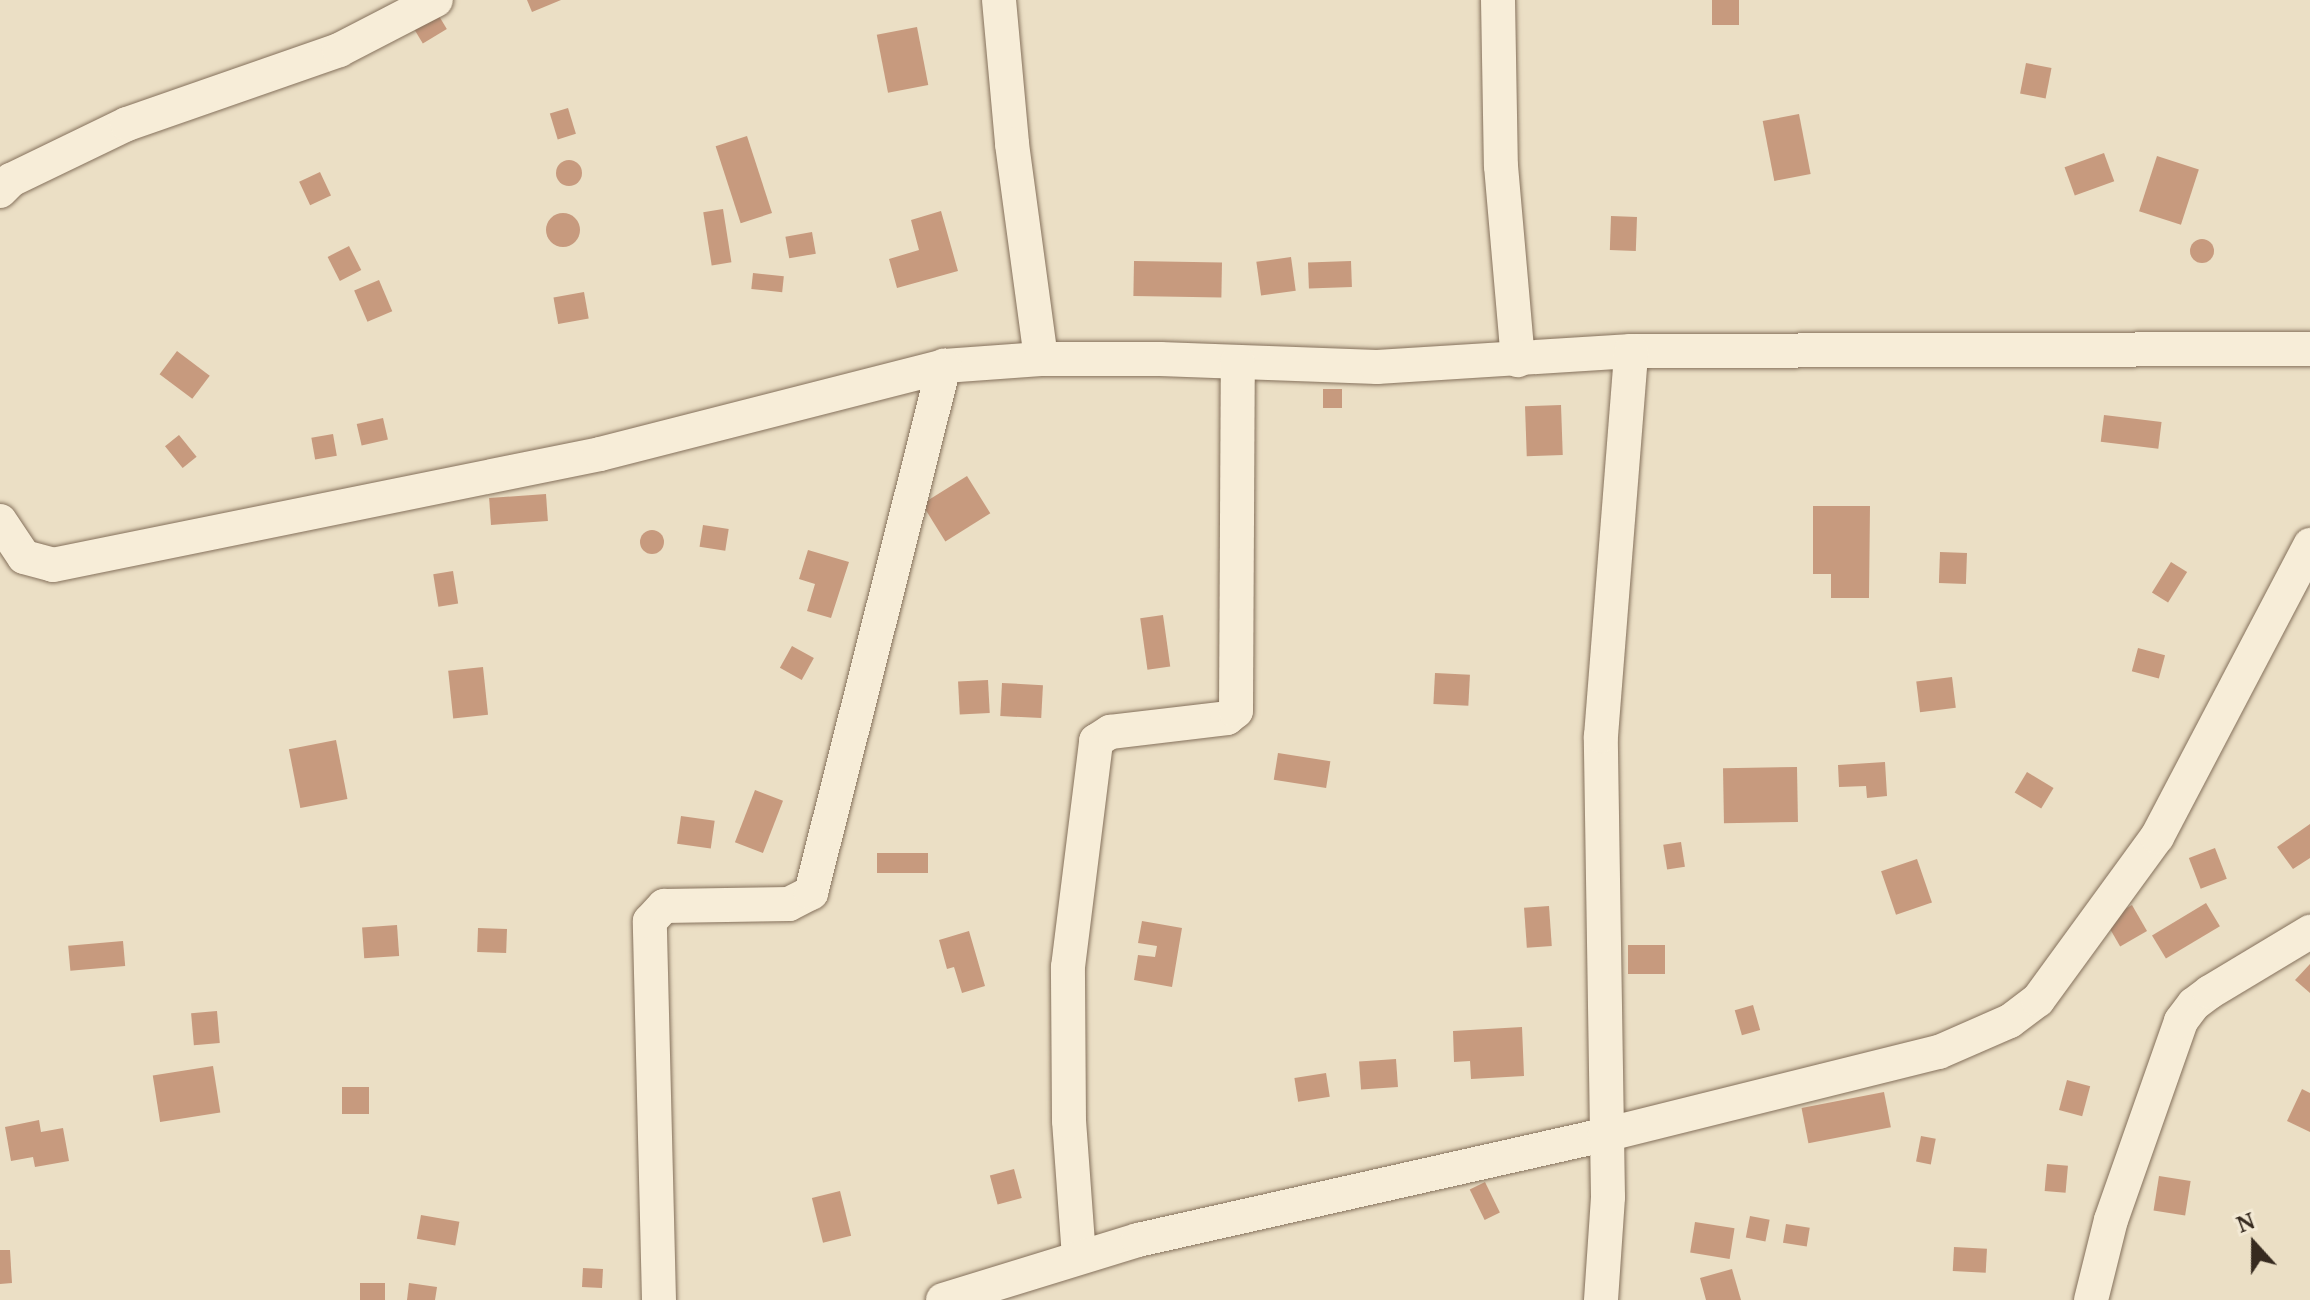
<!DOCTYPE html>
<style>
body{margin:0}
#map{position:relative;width:2310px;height:1300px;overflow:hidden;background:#ebdfc5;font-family:"Noto Serif",serif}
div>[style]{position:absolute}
.building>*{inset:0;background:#c79a7e;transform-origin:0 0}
.round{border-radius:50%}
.roads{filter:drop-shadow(0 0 2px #85715c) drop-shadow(0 0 2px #85715c)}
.minor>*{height:34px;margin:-17px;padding:0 17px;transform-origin:17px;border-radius:17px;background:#f7edd8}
span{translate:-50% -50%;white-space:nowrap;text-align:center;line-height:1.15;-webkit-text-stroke:7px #f3e9d4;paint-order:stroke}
.north{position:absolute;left:2214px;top:1204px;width:80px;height:80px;-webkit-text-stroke:6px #f3e9d4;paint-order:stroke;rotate:339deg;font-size:22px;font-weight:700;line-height:32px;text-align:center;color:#362a1f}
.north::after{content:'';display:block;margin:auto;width:28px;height:36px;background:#362a1f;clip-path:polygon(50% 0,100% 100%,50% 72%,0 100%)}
</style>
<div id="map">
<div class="building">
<i style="clip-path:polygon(527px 0,561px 0,532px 12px)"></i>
<i style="left:1712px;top:0;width:27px;height:25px"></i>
<i style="left:436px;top:11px;width:21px;height:28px;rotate:59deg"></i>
<i style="left:917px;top:27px;width:59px;height:41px;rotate:79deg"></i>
<i style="left:2026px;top:63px;width:26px;height:31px;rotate:11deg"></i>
<i style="left:568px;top:108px;width:27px;height:19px;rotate:73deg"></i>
<i style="left:1799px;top:114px;width:61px;height:37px;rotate:79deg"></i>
<i style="left:747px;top:136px;width:81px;height:33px;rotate:72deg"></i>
<i style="left:2104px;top:153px;width:30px;height:42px;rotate:70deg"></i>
<i style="left:2157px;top:156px;width:44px;height:58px;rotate:18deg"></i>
<i class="round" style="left:556px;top:160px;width:26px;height:26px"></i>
<i style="left:320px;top:172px;width:26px;height:23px;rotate:65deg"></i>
<i style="left:723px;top:209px;width:54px;height:20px;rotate:81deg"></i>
<i style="clip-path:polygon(941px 211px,958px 271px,897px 288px,889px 259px,919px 250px,911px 220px)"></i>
<i class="round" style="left:546px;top:213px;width:34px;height:34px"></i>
<i style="left:1611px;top:216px;width:26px;height:34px;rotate:2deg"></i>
<i style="left:812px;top:232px;width:22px;height:27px;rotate:80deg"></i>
<i class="round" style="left:2190px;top:239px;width:24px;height:24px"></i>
<i style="left:349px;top:246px;width:27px;height:24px;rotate:63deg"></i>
<i style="left:1291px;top:257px;width:34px;height:35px;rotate:82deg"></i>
<i style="left:1134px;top:261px;width:88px;height:35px;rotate:1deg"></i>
<i style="left:1351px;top:261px;width:26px;height:43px;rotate:88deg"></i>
<i style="left:753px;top:273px;width:31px;height:16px;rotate:6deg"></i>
<i style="left:379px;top:280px;width:34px;height:27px;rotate:67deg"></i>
<i style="left:584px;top:292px;width:27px;height:31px;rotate:80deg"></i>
<i style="left:177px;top:351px;width:41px;height:29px;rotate:37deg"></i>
<i style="left:1323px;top:389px;width:19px;height:19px"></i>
<i style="left:1561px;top:405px;width:50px;height:36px;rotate:88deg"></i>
<i style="left:2104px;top:415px;width:58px;height:27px;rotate:7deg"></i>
<i style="left:383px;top:418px;width:22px;height:27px;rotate:77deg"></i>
<i style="left:333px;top:434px;width:22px;height:22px;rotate:80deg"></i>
<i style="left:179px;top:435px;width:28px;height:18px;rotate:51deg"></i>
<i style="left:967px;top:476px;width:44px;height:53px;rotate:58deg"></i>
<i style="left:546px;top:494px;width:27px;height:57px;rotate:86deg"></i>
<i style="clip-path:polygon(1813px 506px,1870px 506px,1869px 598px,1831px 598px,1831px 574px,1813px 574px)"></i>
<i style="left:703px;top:525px;width:26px;height:22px;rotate:9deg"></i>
<i class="round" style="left:640px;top:530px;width:24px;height:24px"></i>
<i style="clip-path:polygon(808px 550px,849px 562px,831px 618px,807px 611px,815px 584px,799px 579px)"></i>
<i style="left:1940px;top:552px;width:27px;height:31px;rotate:2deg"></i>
<i style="left:2171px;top:562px;width:19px;height:36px;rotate:32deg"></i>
<i style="left:453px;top:571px;width:33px;height:20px;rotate:81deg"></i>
<i style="left:1163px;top:615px;width:52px;height:23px;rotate:82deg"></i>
<i style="left:792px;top:646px;width:25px;height:25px;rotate:29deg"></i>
<i style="left:2138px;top:648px;width:28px;height:24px;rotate:15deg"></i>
<i style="left:483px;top:667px;width:48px;height:35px;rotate:84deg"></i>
<i style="left:1435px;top:673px;width:35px;height:31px;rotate:3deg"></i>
<i style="left:1952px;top:677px;width:31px;height:36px;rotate:83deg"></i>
<i style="left:988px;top:680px;width:33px;height:30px;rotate:87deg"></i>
<i style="left:1002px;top:683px;width:41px;height:33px;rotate:3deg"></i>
<i style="left:336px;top:740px;width:60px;height:48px;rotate:79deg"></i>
<i style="left:1278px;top:753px;width:53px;height:27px;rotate:9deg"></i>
<i style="clip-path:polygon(1885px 762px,1887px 796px,1867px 798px,1866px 786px,1839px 787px,1838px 765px)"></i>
<i style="left:1797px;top:767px;width:55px;height:74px;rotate:89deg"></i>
<i style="left:2027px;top:772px;width:31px;height:24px;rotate:31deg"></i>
<i style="left:755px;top:790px;width:30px;height:56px;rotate:21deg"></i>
<i style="left:681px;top:816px;width:34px;height:28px;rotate:8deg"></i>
<i style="clip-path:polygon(2310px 824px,2310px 858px,2293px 869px,2277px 847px)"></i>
<i style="left:1681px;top:842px;width:25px;height:18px;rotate:81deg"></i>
<i style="left:2215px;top:848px;width:33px;height:28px;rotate:69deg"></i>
<i style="left:928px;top:853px;width:20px;height:51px;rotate:90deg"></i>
<i style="left:1917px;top:859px;width:46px;height:38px;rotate:71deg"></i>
<i style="left:2206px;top:903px;width:27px;height:63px;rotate:59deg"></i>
<i style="left:2132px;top:905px;width:30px;height:31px;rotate:60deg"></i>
<i style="left:1549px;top:906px;width:40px;height:25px;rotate:86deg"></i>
<i style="clip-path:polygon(1142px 921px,1182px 928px,1172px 987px,1134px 980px,1138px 955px,1155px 957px,1157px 946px,1138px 943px)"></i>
<i style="left:397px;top:925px;width:31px;height:35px;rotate:86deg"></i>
<i style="left:478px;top:928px;width:29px;height:24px;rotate:2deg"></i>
<i style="clip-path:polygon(969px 931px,985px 986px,962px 993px,954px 967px,947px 969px,939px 940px)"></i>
<i style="left:123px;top:941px;width:25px;height:55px;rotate:85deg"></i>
<i style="left:1628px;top:945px;width:37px;height:29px"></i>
<i style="clip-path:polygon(2310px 964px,2310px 993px,2295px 980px)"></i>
<i style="left:1753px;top:1005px;width:26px;height:19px;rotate:74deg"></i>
<i style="left:217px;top:1011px;width:32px;height:26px;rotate:85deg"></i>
<i style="clip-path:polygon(1522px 1027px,1524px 1076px,1471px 1079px,1470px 1061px,1454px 1062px,1453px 1031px)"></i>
<i style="left:1396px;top:1059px;width:28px;height:37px;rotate:86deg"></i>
<i style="left:213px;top:1066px;width:47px;height:61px;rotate:81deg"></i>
<i style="left:1326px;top:1073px;width:24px;height:32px;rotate:81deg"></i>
<i style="left:2067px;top:1080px;width:24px;height:31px;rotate:15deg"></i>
<i style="left:342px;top:1087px;width:27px;height:27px"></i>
<i style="clip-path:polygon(2302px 1089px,2310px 1093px,2310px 1132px,2287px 1121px)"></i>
<i style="left:1884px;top:1092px;width:36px;height:84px;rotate:79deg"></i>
<i style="clip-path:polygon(39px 1120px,41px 1132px,63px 1128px,69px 1161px,35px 1167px,33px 1157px,11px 1161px,5px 1127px)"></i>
<i style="left:1921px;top:1136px;width:15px;height:26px;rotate:11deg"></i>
<i style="left:2047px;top:1164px;width:21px;height:27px;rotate:5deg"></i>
<i style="left:1014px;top:1169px;width:30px;height:25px;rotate:75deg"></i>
<i style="left:2159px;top:1176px;width:32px;height:35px;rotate:9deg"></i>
<i style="left:1485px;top:1182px;width:34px;height:17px;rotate:64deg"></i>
<i style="left:840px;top:1191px;width:46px;height:29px;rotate:76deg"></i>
<i style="left:421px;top:1215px;width:39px;height:24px;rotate:10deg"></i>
<i style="left:1750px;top:1216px;width:20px;height:22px;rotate:11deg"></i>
<i style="left:1695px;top:1222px;width:40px;height:31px;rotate:9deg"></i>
<i style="left:1786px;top:1224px;width:24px;height:19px;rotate:9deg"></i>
<i style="left:1954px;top:1247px;width:33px;height:24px;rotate:3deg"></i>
<i style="clip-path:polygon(0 1250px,10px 1250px,12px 1283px,0 1284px)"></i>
<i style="left:583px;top:1268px;width:20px;height:19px;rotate:3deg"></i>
<i style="clip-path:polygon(1732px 1269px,1741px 1300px,1706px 1300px,1700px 1278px)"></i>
<i style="left:360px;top:1283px;width:25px;height:17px"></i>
<i style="clip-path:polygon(409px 1283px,437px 1287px,435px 1300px,407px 1300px)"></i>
</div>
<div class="roads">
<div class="minor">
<i style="left:999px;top:0;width:145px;rotate:84.8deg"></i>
<i style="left:1012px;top:144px;width:217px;rotate:82.3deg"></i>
<i style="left:1498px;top:0;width:166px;rotate:89deg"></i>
<i style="left:1501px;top:166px;width:195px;rotate:85deg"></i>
<i style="left:0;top:191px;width:16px;rotate:-45deg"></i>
<i style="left:11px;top:180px;width:129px;rotate:-25.8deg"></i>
<i style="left:127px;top:124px;width:225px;rotate:-19.2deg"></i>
<i style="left:339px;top:50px;width:109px;rotate:-27.3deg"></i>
<i style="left:0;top:521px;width:43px;rotate:56.3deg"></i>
<i style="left:24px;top:557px;width:30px;rotate:15deg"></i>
<i style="left:53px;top:565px;width:558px;rotate:-11.47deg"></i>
<i style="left:600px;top:454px;width:355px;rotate:-14.3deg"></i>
<i style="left:944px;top:366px;width:97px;rotate:-4.1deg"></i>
<i style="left:1041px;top:359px;width:119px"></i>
<i style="left:1160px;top:359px;width:217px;rotate:2.1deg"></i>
<i style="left:1377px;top:367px;width:255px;rotate:-3.6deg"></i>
<i style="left:1631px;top:351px;width:679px;rotate:-0.17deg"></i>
<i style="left:1079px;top:1257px;width:136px;rotate:-94.2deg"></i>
<i style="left:1069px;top:1121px;width:154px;rotate:-90.4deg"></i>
<i style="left:1068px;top:967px;width:228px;rotate:-82.9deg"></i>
<i style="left:1096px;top:741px;width:17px;rotate:-33deg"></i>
<i style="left:1110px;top:732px;width:118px;rotate:-6.8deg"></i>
<i style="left:1227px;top:718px;width:11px;rotate:-38deg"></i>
<i style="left:1236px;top:711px;width:349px;rotate:-89.7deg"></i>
<i style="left:659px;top:1300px;width:379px;rotate:-91.4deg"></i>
<i style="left:650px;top:921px;width:21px;rotate:-47deg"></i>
<i style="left:664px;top:906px;width:125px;rotate:-0.9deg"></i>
<i style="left:789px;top:904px;width:25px;rotate:-27deg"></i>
<i style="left:811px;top:893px;width:544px;rotate:-75.84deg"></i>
<i style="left:943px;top:1300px;width:204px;rotate:-17.1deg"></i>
<i style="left:1138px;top:1240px;width:479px;rotate:-12.7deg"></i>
<i style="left:1605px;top:1135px;width:344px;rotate:-14deg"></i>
<i style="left:1939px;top:1052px;width:77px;rotate:-23.6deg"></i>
<i style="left:2010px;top:1021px;width:35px;rotate:-37deg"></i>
<i style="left:2038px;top:1000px;width:202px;rotate:-53.9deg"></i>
<i style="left:2157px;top:837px;width:330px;rotate:-62.3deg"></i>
<i style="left:1601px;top:1300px;width:103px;rotate:-86.1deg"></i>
<i style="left:1608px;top:1197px;width:461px;rotate:-90.9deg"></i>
<i style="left:1601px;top:736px;width:386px;rotate:-85.5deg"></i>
<i style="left:2091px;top:1300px;width:82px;rotate:-76deg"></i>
<i style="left:2111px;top:1220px;width:211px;rotate:-70.6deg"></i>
<i style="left:2181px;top:1021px;width:21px;rotate:-53deg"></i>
<i style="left:2194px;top:1004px;width:20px;rotate:-37deg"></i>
<i style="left:2210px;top:992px;width:117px;rotate:-31deg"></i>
</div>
</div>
<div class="north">N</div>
</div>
